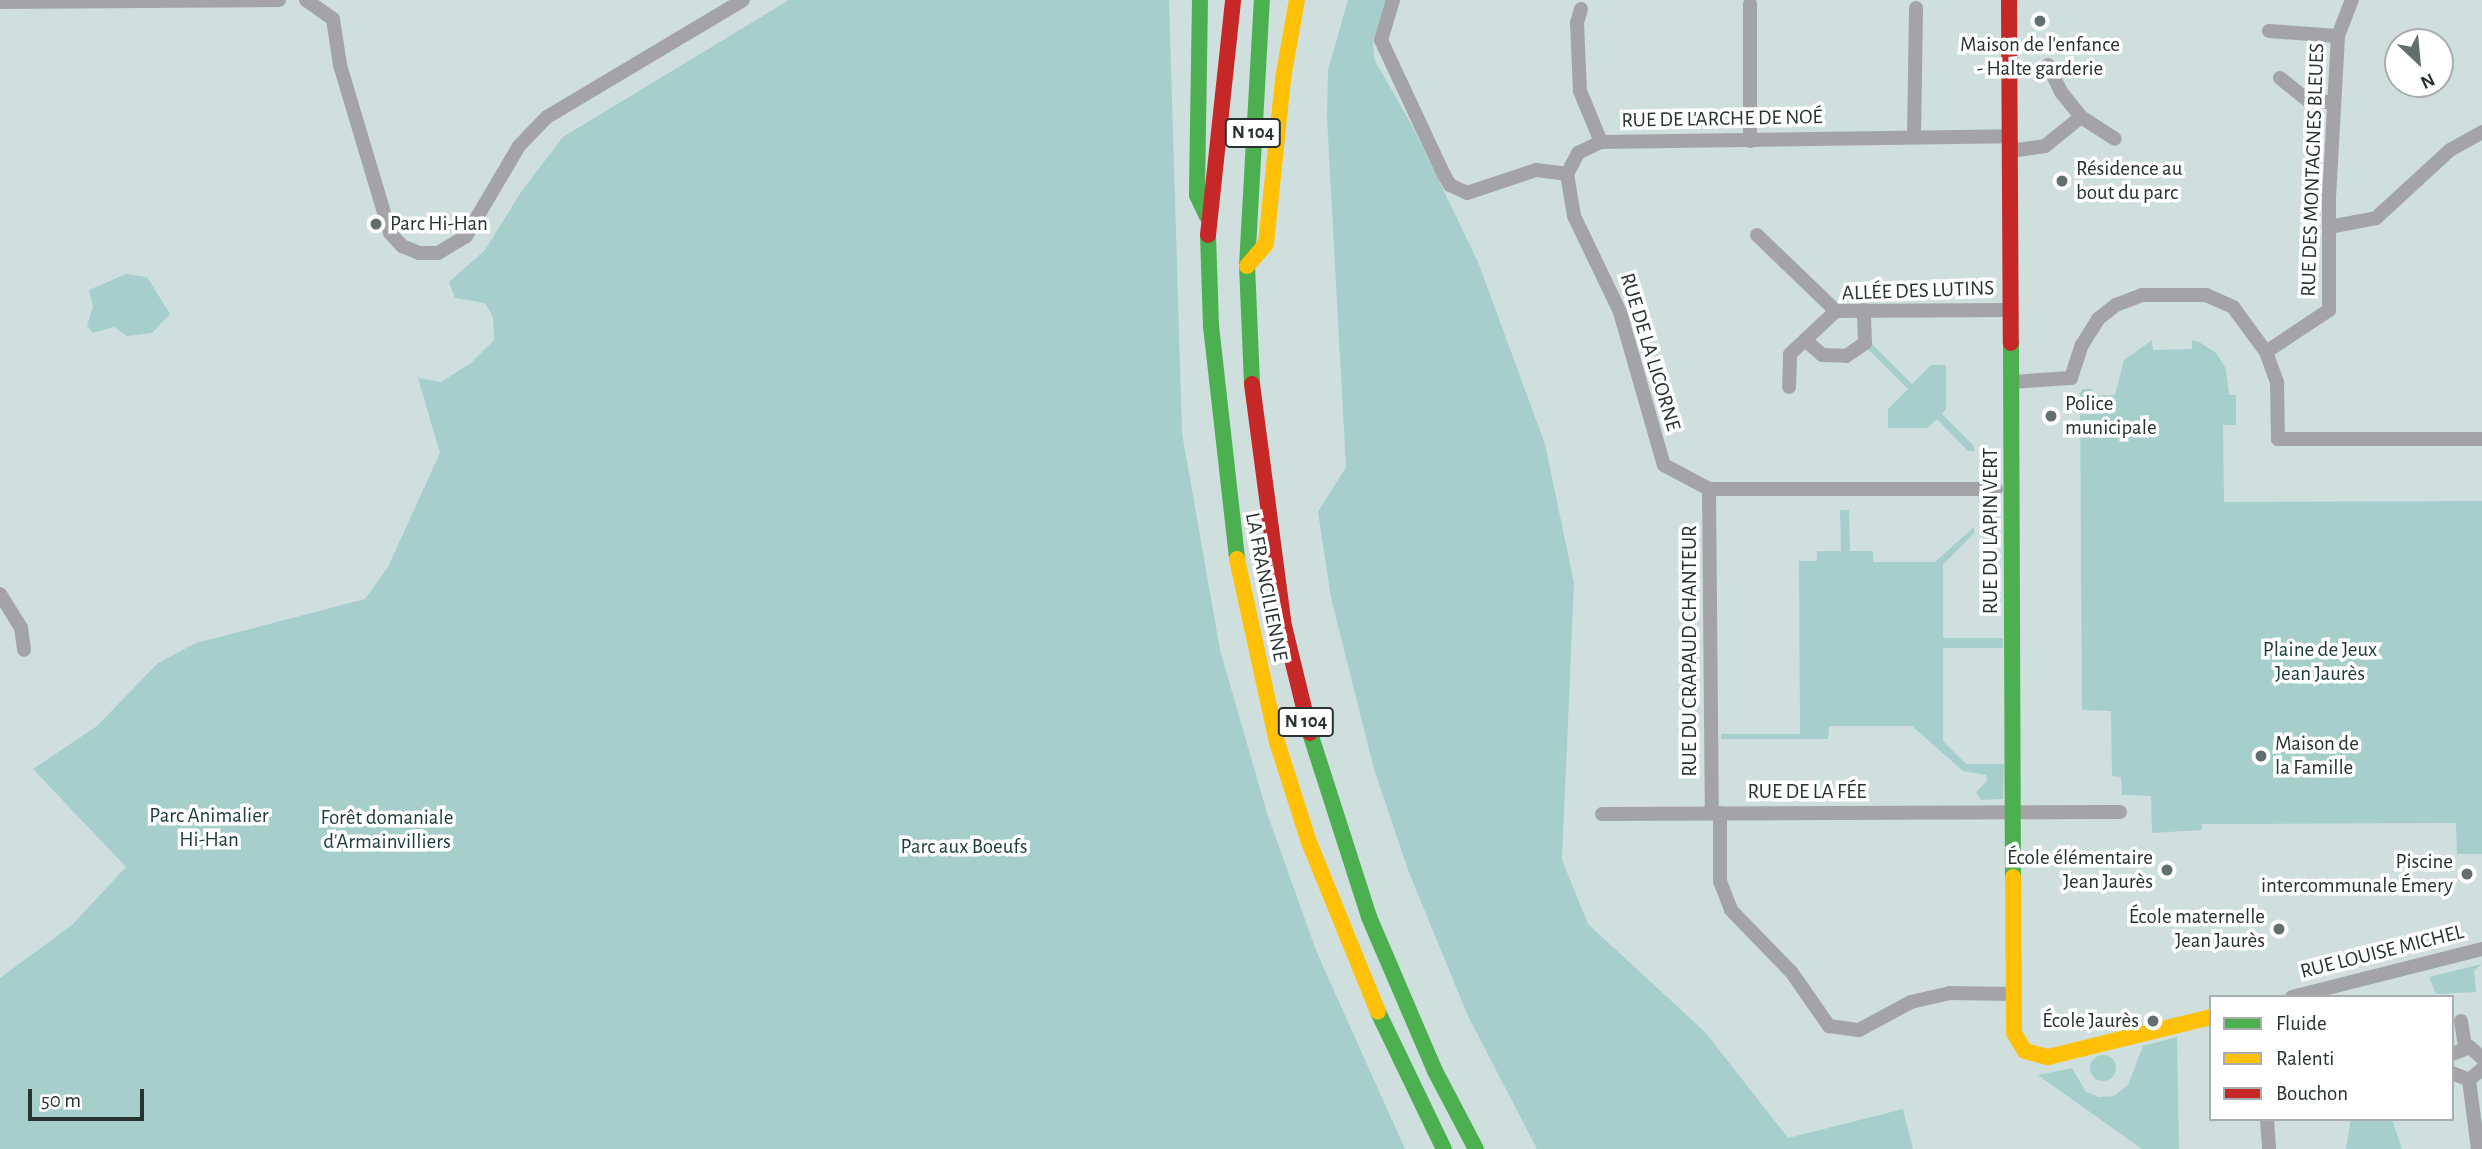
<!DOCTYPE html>
<meta charset="utf-8">
<style>
body{margin:0}
#map{position:relative;width:2482px;height:1149px;overflow:hidden;background:#cfdfde;font-family:"Alegreya Sans",sans-serif}
div>[style]{position:absolute}
.green>*{inset:0;background:#a6cecb}
.round{border-radius:50%}
.street>*{height:14px;margin:-7px;padding:0 7px;transform-origin:7px;border-radius:7px;background:#a4a4a8}
.fast>*{height:16px;margin:-8px;padding:0 8px;transform-origin:8px;border-radius:8px;background:#4caf50}
.slow>*{height:16px;margin:-8px;padding:0 8px;transform-origin:8px;border-radius:8px;background:#ffc107}
.jam>*{height:16px;margin:-8px;padding:0 8px;transform-origin:8px;border-radius:8px;background:#c62828}
.dots>*{width:19px;height:19px;translate:-50% -50%;box-sizing:border-box;border:4px solid #fff;border-radius:50%}
span{translate:-50% -50%;white-space:nowrap;text-align:center;line-height:1.15;-webkit-text-stroke:7px #fff;paint-order:stroke}
.shield-label span{padding:2px 5px;background:#fff;border:2px solid;border-radius:5px;-webkit-text-stroke-width:0}
.shield-label{font-size:19px;color:#273231;font-weight:700}
.poi-label{font-size:21px;color:#273231}
.left{translate:0 -50%;text-align:left}
.right{translate:-100% -50%;text-align:right}
.street-label{font-size:21px;color:#273231}
.park-label{font-size:21px;color:#1b3c3b}
.legend{position:absolute;left:2209px;top:995px;width:245px;height:126px;box-sizing:border-box;background:#fff;border:2px solid #a9adad;margin:0;padding:9px 12px;list-style:none;font-size:21px;color:#273231}
.legend li{display:flex;align-items:center;gap:14px;height:35px}
.legend b{width:35px;border:2px solid #a9adad}
.north{position:absolute;left:2384px;top:28px;width:70px;height:70px;box-sizing:border-box;background:#fff;border:2px solid #a9adad;border-radius:50%;rotate:154deg;font-size:19px;font-weight:700;line-height:28px;text-align:center;color:#273231}
.north::after{content:'';display:block;margin:auto;width:24px;height:32px;background:#626f6e;clip-path:polygon(50% 0,100% 100%,50% 72%,0 100%)}
.scale{position:absolute;left:28px;top:1089px;width:116px;height:32px;box-sizing:border-box;border:4px solid #273231;border-top:0;padding-left:9px;font-size:21px;line-height:24px;white-space:nowrap;color:#273231;-webkit-text-stroke:5px #fff;paint-order:stroke}
</style>
<div id="map">
<div class="green">
<i style="clip-path:polygon(789px 0,1169px 0,1182px 433px,1220px 650px,1267px 813px,1317px 953px,1405px 1149px,0 1149px,0 978px,72px 925px,126px 867px,33px 769px,97px 726px,158px 663px,196px 643px,365px 599px,388px 567px,440px 453px,418px 378px,441px 382px,471px 363px,494px 340px,493px 317px,485px 303px,455px 298px,449px 282px,485px 250px,521px 192px,563px 137px)"></i>
<i style="clip-path:polygon(1348px 0,1387px 0,1373px 41px,1374px 59px,1414px 129px,1478px 262px,1545px 444px,1574px 583px,1562px 860px,1588px 924px,1705px 1032px,1788px 1138px,1903px 1109px,1913px 1149px,1537px 1149px,1468px 1016px,1408px 870px,1374px 769px,1331px 598px,1318px 512px,1346px 467px,1327px 118px,1328px 70px)"></i>
<i style="clip-path:polygon(126px 274px,147px 277px,170px 314px,152px 333px,127px 336px,114px 327px,93px 333px,87px 326px,93px 307px,89px 290px)"></i>
<i style="clip-path:polygon(2152px 340px,2153px 350px,2192px 349px,2192px 340px,2199px 342px,2216px 353px,2226px 369px,2229px 395px,2236px 395px,2236px 425px,2223px 425px,2224px 502px,2482px 501px,2482px 854px,2457px 854px,2456px 823px,2202px 824px,2202px 830px,2152px 833px,2151px 796px,2122px 795px,2121px 777px,2112px 776px,2111px 711px,2082px 710px,2080px 394px,2082px 389px,2092px 389px,2093px 396px,2115px 395px,2124px 360px)"></i>
<i style="clip-path:polygon(1870px 342px,1912px 384px,1931px 365px,1946px 365px,1946px 409px,1942px 414px,1974px 446px,1974px 451px,1968px 451px,1937px 419px,1927px 428px,1888px 428px,1888px 409px,1908px 389px,1865px 346px)"></i>
<i style="clip-path:polygon(1840px 510px,1849px 510px,1850px 551px,1873px 551px,1873px 562px,1935px 562px,1974px 527px,1974px 533px,1943px 565px,1943px 638px,2003px 638px,2003px 648px,1943px 648px,1943px 741px,1966px 764px,2004px 764px,2003px 799px,1981px 800px,1976px 792px,1987px 781px,1986px 775px,1963px 771px,1912px 726px,1829px 726px,1828px 739px,1721px 739px,1721px 734px,1800px 734px,1799px 561px,1817px 561px,1817px 551px,1841px 551px)"></i>
<i style="clip-path:polygon(2482px 964px,2474px 970px,2476px 992px,2436px 994px,2429px 977px)"></i>
<i style="clip-path:polygon(2177px 1037px,2179px 1149px,2142px 1149px,2038px 1075px,2072px 1068px,2086px 1092px,2099px 1097px,2114px 1096px,2128px 1085px,2143px 1046px)"></i>
<i class="round" style="left:2090px;top:1055px;width:26px;height:26px"></i>
<i style="clip-path:polygon(2351px 1119px,2392px 1119px,2402px 1149px,2346px 1149px)"></i>
</div>
<div class="street">
<i style="left:306px;top:0;width:33px;rotate:35deg"></i>
<i style="left:333px;top:19px;width:47px;rotate:81.3deg"></i>
<i style="left:340px;top:65px;width:175px;rotate:73.4deg"></i>
<i style="left:390px;top:233px;width:18px;rotate:47deg"></i>
<i style="left:402px;top:246px;width:18px;rotate:22deg"></i>
<i style="left:419px;top:253px;width:19px"></i>
<i style="left:438px;top:253px;width:33px;rotate:-31deg"></i>
<i style="left:466px;top:236px;width:104px;rotate:-59.5deg"></i>
<i style="left:519px;top:146px;width:40px;rotate:-46deg"></i>
<i style="left:547px;top:117px;width:228px;rotate:-30.8deg"></i>
<i style="left:1393px;top:0;width:42px;rotate:106.7deg"></i>
<i style="left:1381px;top:40px;width:149px;rotate:65deg"></i>
<i style="left:1444px;top:175px;width:12px;rotate:59deg"></i>
<i style="left:1450px;top:185px;width:19px;rotate:25deg"></i>
<i style="left:1467px;top:193px;width:73px;rotate:-18.4deg"></i>
<i style="left:1536px;top:170px;width:31px;rotate:7deg"></i>
<i style="left:1567px;top:174px;width:24px;rotate:-62deg"></i>
<i style="left:1578px;top:153px;width:25px;rotate:-26deg"></i>
<i style="left:1601px;top:142px;width:409px;rotate:-0.8deg"></i>
<i style="left:0;top:2px;width:279px;rotate:-0.4deg"></i>
<i style="left:1581px;top:9px;width:15px;rotate:106deg"></i>
<i style="left:1577px;top:23px;width:68px;rotate:87.5deg"></i>
<i style="left:1580px;top:91px;width:55px;rotate:67.6deg"></i>
<i style="left:2269px;top:31px;width:69px;rotate:4.1deg"></i>
<i style="left:2048px;top:65px;width:30px;rotate:64deg"></i>
<i style="left:2061px;top:92px;width:32px;rotate:51deg"></i>
<i style="left:2081px;top:117px;width:40px;rotate:32.9deg"></i>
<i style="left:2280px;top:78px;width:38px;rotate:39deg"></i>
<i style="left:2310px;top:102px;width:24px"></i>
<i style="left:1914px;top:137px;width:129px;rotate:-89.1deg"></i>
<i style="left:1750px;top:141px;width:137px;rotate:-90deg"></i>
<i style="left:2010px;top:151px;width:35px;rotate:-8deg"></i>
<i style="left:2045px;top:146px;width:46px;rotate:-38.9deg"></i>
<i style="left:1567px;top:174px;width:43px;rotate:80.5deg"></i>
<i style="left:1574px;top:216px;width:106px;rotate:64.4deg"></i>
<i style="left:1620px;top:312px;width:159px;rotate:74deg"></i>
<i style="left:1664px;top:465px;width:51px;rotate:28.1deg"></i>
<i style="left:2329px;top:227px;width:48px;rotate:-10.8deg"></i>
<i style="left:2376px;top:218px;width:100px;rotate:-42.6deg"></i>
<i style="left:2450px;top:150px;width:37px;rotate:-29deg"></i>
<i style="left:1757px;top:235px;width:110px;rotate:43.9deg"></i>
<i style="left:1805px;top:340px;width:23px;rotate:41deg"></i>
<i style="left:1822px;top:355px;width:24px;rotate:2deg"></i>
<i style="left:1846px;top:356px;width:23px;rotate:-34deg"></i>
<i style="left:1865px;top:343px;width:33px;rotate:-92deg"></i>
<i style="left:2266px;top:352px;width:76px;rotate:-33.7deg"></i>
<i style="left:2329px;top:310px;width:113px;rotate:-90deg"></i>
<i style="left:2329px;top:197px;width:161px;rotate:-86.8deg"></i>
<i style="left:2338px;top:36px;width:39px;rotate:-69deg"></i>
<i style="left:2011px;top:382px;width:60px;rotate:-3.8deg"></i>
<i style="left:2071px;top:378px;width:35px;rotate:-72deg"></i>
<i style="left:2082px;top:345px;width:31px;rotate:-58deg"></i>
<i style="left:2098px;top:319px;width:23px;rotate:-38deg"></i>
<i style="left:2116px;top:305px;width:28px;rotate:-21deg"></i>
<i style="left:2142px;top:295px;width:64px"></i>
<i style="left:2206px;top:295px;width:30px;rotate:24deg"></i>
<i style="left:2233px;top:307px;width:56px;rotate:53.7deg"></i>
<i style="left:2266px;top:352px;width:33px;rotate:70deg"></i>
<i style="left:2277px;top:383px;width:56px;rotate:89deg"></i>
<i style="left:2278px;top:439px;width:204px"></i>
<i style="left:1789px;top:387px;width:33px;rotate:-88deg"></i>
<i style="left:1790px;top:354px;width:63px;rotate:-43.1deg"></i>
<i style="left:1836px;top:311px;width:175px;rotate:-0.3deg"></i>
<i style="left:1709px;top:489px;width:324px;rotate:89.5deg"></i>
<i style="left:1709px;top:489px;width:287px"></i>
<i style="left:0;top:594px;width:40px;rotate:58deg"></i>
<i style="left:21px;top:628px;width:22px;rotate:82deg"></i>
<i style="left:1720px;top:813px;width:68px;rotate:90deg"></i>
<i style="left:1720px;top:881px;width:31px;rotate:69deg"></i>
<i style="left:1731px;top:910px;width:88px;rotate:45.9deg"></i>
<i style="left:1792px;top:973px;width:65px;rotate:55.1deg"></i>
<i style="left:1829px;top:1026px;width:30px;rotate:8deg"></i>
<i style="left:1859px;top:1030px;width:59px;rotate:-28.3deg"></i>
<i style="left:1911px;top:1002px;width:39px;rotate:-13deg"></i>
<i style="left:1949px;top:993px;width:64px;rotate:0.9deg"></i>
<i style="left:1602px;top:814px;width:518px;rotate:-0.22deg"></i>
<i style="left:2292px;top:997px;width:196px;rotate:-14.2deg"></i>
<i style="left:2461px;top:1021px;width:25px;rotate:81deg"></i>
<i style="left:2452px;top:1054px;width:19px;rotate:-21deg"></i>
<i style="left:2470px;top:1047px;width:16px;rotate:43deg"></i>
<i style="left:2452px;top:1073px;width:18px;rotate:22deg"></i>
<i style="left:2469px;top:1080px;width:17px;rotate:-40deg"></i>
<i style="left:2469px;top:1080px;width:70px;rotate:82.6deg"></i>
<i style="left:2267px;top:1119px;width:30px;rotate:86deg"></i>
</div>
<div class="fast">
<i style="left:1200px;top:0;width:195px;rotate:90.9deg"></i>
<i style="left:1197px;top:195px;width:23px;rotate:65deg"></i>
<i style="left:1208px;top:235px;width:91px;rotate:88.1deg"></i>
<i style="left:1211px;top:326px;width:234px;rotate:83.6deg"></i>
<i style="left:2011px;top:343px;width:534px;rotate:89.79deg"></i>
<i style="left:1252px;top:384px;width:118px;rotate:-92.4deg"></i>
<i style="left:1247px;top:266px;width:266px;rotate:-86.8deg"></i>
<i style="left:1310px;top:733px;width:193px;rotate:72.2deg"></i>
<i style="left:1369px;top:917px;width:168px;rotate:66.8deg"></i>
<i style="left:1435px;top:1071px;width:88px;rotate:62.3deg"></i>
<i style="left:1378px;top:1012px;width:152px;rotate:64.3deg"></i>
</div>
<div class="slow">
<i style="left:1247px;top:266px;width:29px;rotate:-49deg"></i>
<i style="left:1266px;top:244px;width:166px;rotate:-84.1deg"></i>
<i style="left:1283px;top:79px;width:80px;rotate:-80deg"></i>
<i style="left:1237px;top:559px;width:187px;rotate:77.7deg"></i>
<i style="left:1277px;top:742px;width:105px;rotate:72.3deg"></i>
<i style="left:1309px;top:842px;width:183px;rotate:67.9deg"></i>
<i style="left:2013px;top:877px;width:156px;rotate:89.6deg"></i>
<i style="left:2014px;top:1033px;width:21px;rotate:59deg"></i>
<i style="left:2025px;top:1051px;width:24px;rotate:15deg"></i>
<i style="left:2048px;top:1057px;width:168px;rotate:-13.8deg"></i>
</div>
<div class="jam">
<i style="left:2009px;top:0;width:343px;rotate:89.7deg"></i>
<i style="left:1208px;top:235px;width:236px;rotate:-83.9deg"></i>
<i style="left:1252px;top:384px;width:244px;rotate:82.5deg"></i>
<i style="left:1284px;top:626px;width:110px;rotate:76.3deg"></i>
</div>
<div class="dots">
<i style="left:2040px;top:21px;background:#626f6e"></i>
<i style="left:2062px;top:181px;background:#626f6e"></i>
<i style="left:376px;top:224px;background:#626f6e"></i>
<i style="left:2051px;top:416px;background:#626f6e"></i>
<i style="left:2261px;top:756px;background:#626f6e"></i>
<i style="left:2167px;top:870px;background:#626f6e"></i>
<i style="left:2467px;top:874px;background:#626f6e"></i>
<i style="left:2279px;top:929px;background:#626f6e"></i>
<i style="left:2153px;top:1021px;background:#626f6e"></i>
</div>
<div class="shield-label">
<span style="left:1253px;top:133px">N 104</span>
<span style="left:1306px;top:722px">N 104</span>
</div>
<div class="poi-label">
<span style="left:2040px;top:57px">Maison de l'enfance<br>- Halte garderie</span>
<span class="left" style="left:2076px;top:181px">Résidence au<br>bout du parc</span>
<span class="left" style="left:390px;top:224px">Parc Hi-Han</span>
<span class="left" style="left:2065px;top:416px">Police<br>municipale</span>
<span class="left" style="left:2275px;top:756px">Maison de<br>la Famille</span>
<span class="right" style="left:2153px;top:870px">École élémentaire<br>Jean Jaurès</span>
<span class="right" style="left:2453px;top:874px">Piscine<br>intercommunale Émery</span>
<span class="right" style="left:2265px;top:929px">École maternelle<br>Jean Jaurès</span>
<span class="right" style="left:2139px;top:1021px">École Jaurès</span>
</div>
<div class="street-label">
<span style="left:1722px;top:119px;rotate:-1deg">RUE DE L'ARCHE DE NOÉ</span>
<span style="left:2313px;top:170px;rotate:-88deg">RUE DES MONTAGNES BLEUES</span>
<span style="left:1918px;top:291px;rotate:-2deg">ALLÉE DES LUTINS</span>
<span style="left:1650px;top:352px;rotate:73deg">RUE DE LA LICORNE</span>
<span style="left:1991px;top:531px;rotate:-90deg">RUE DU LAPIN VERT</span>
<span style="left:1266px;top:587px;rotate:79deg">LA FRANCILIENNE</span>
<span style="left:1690px;top:651px;rotate:-90deg">RUE DU CRAPAUD CHANTEUR</span>
<span style="left:1807px;top:792px">RUE DE LA FÉE</span>
<span style="left:2382px;top:952px;rotate:-14deg">RUE LOUISE MICHEL</span>
</div>
<div class="park-label">
<span style="left:2320px;top:662px">Plaine de Jeux<br>Jean Jaurès</span>
<span style="left:209px;top:828px">Parc Animalier<br>Hi-Han</span>
<span style="left:387px;top:830px">Forêt domaniale<br>d'Armainvilliers</span>
<span style="left:964px;top:847px">Parc aux Boeufs</span>
</div>
<ul class="legend">
<li><b style="height:9px;background:#4caf50"></b>Fluide</li>
<li><b style="height:9px;background:#ffc107"></b>Ralenti</li>
<li><b style="height:9px;background:#c62828"></b>Bouchon</li>
</ul>
<div class="north">N</div>
<div class="scale">50 m</div>
</div>
